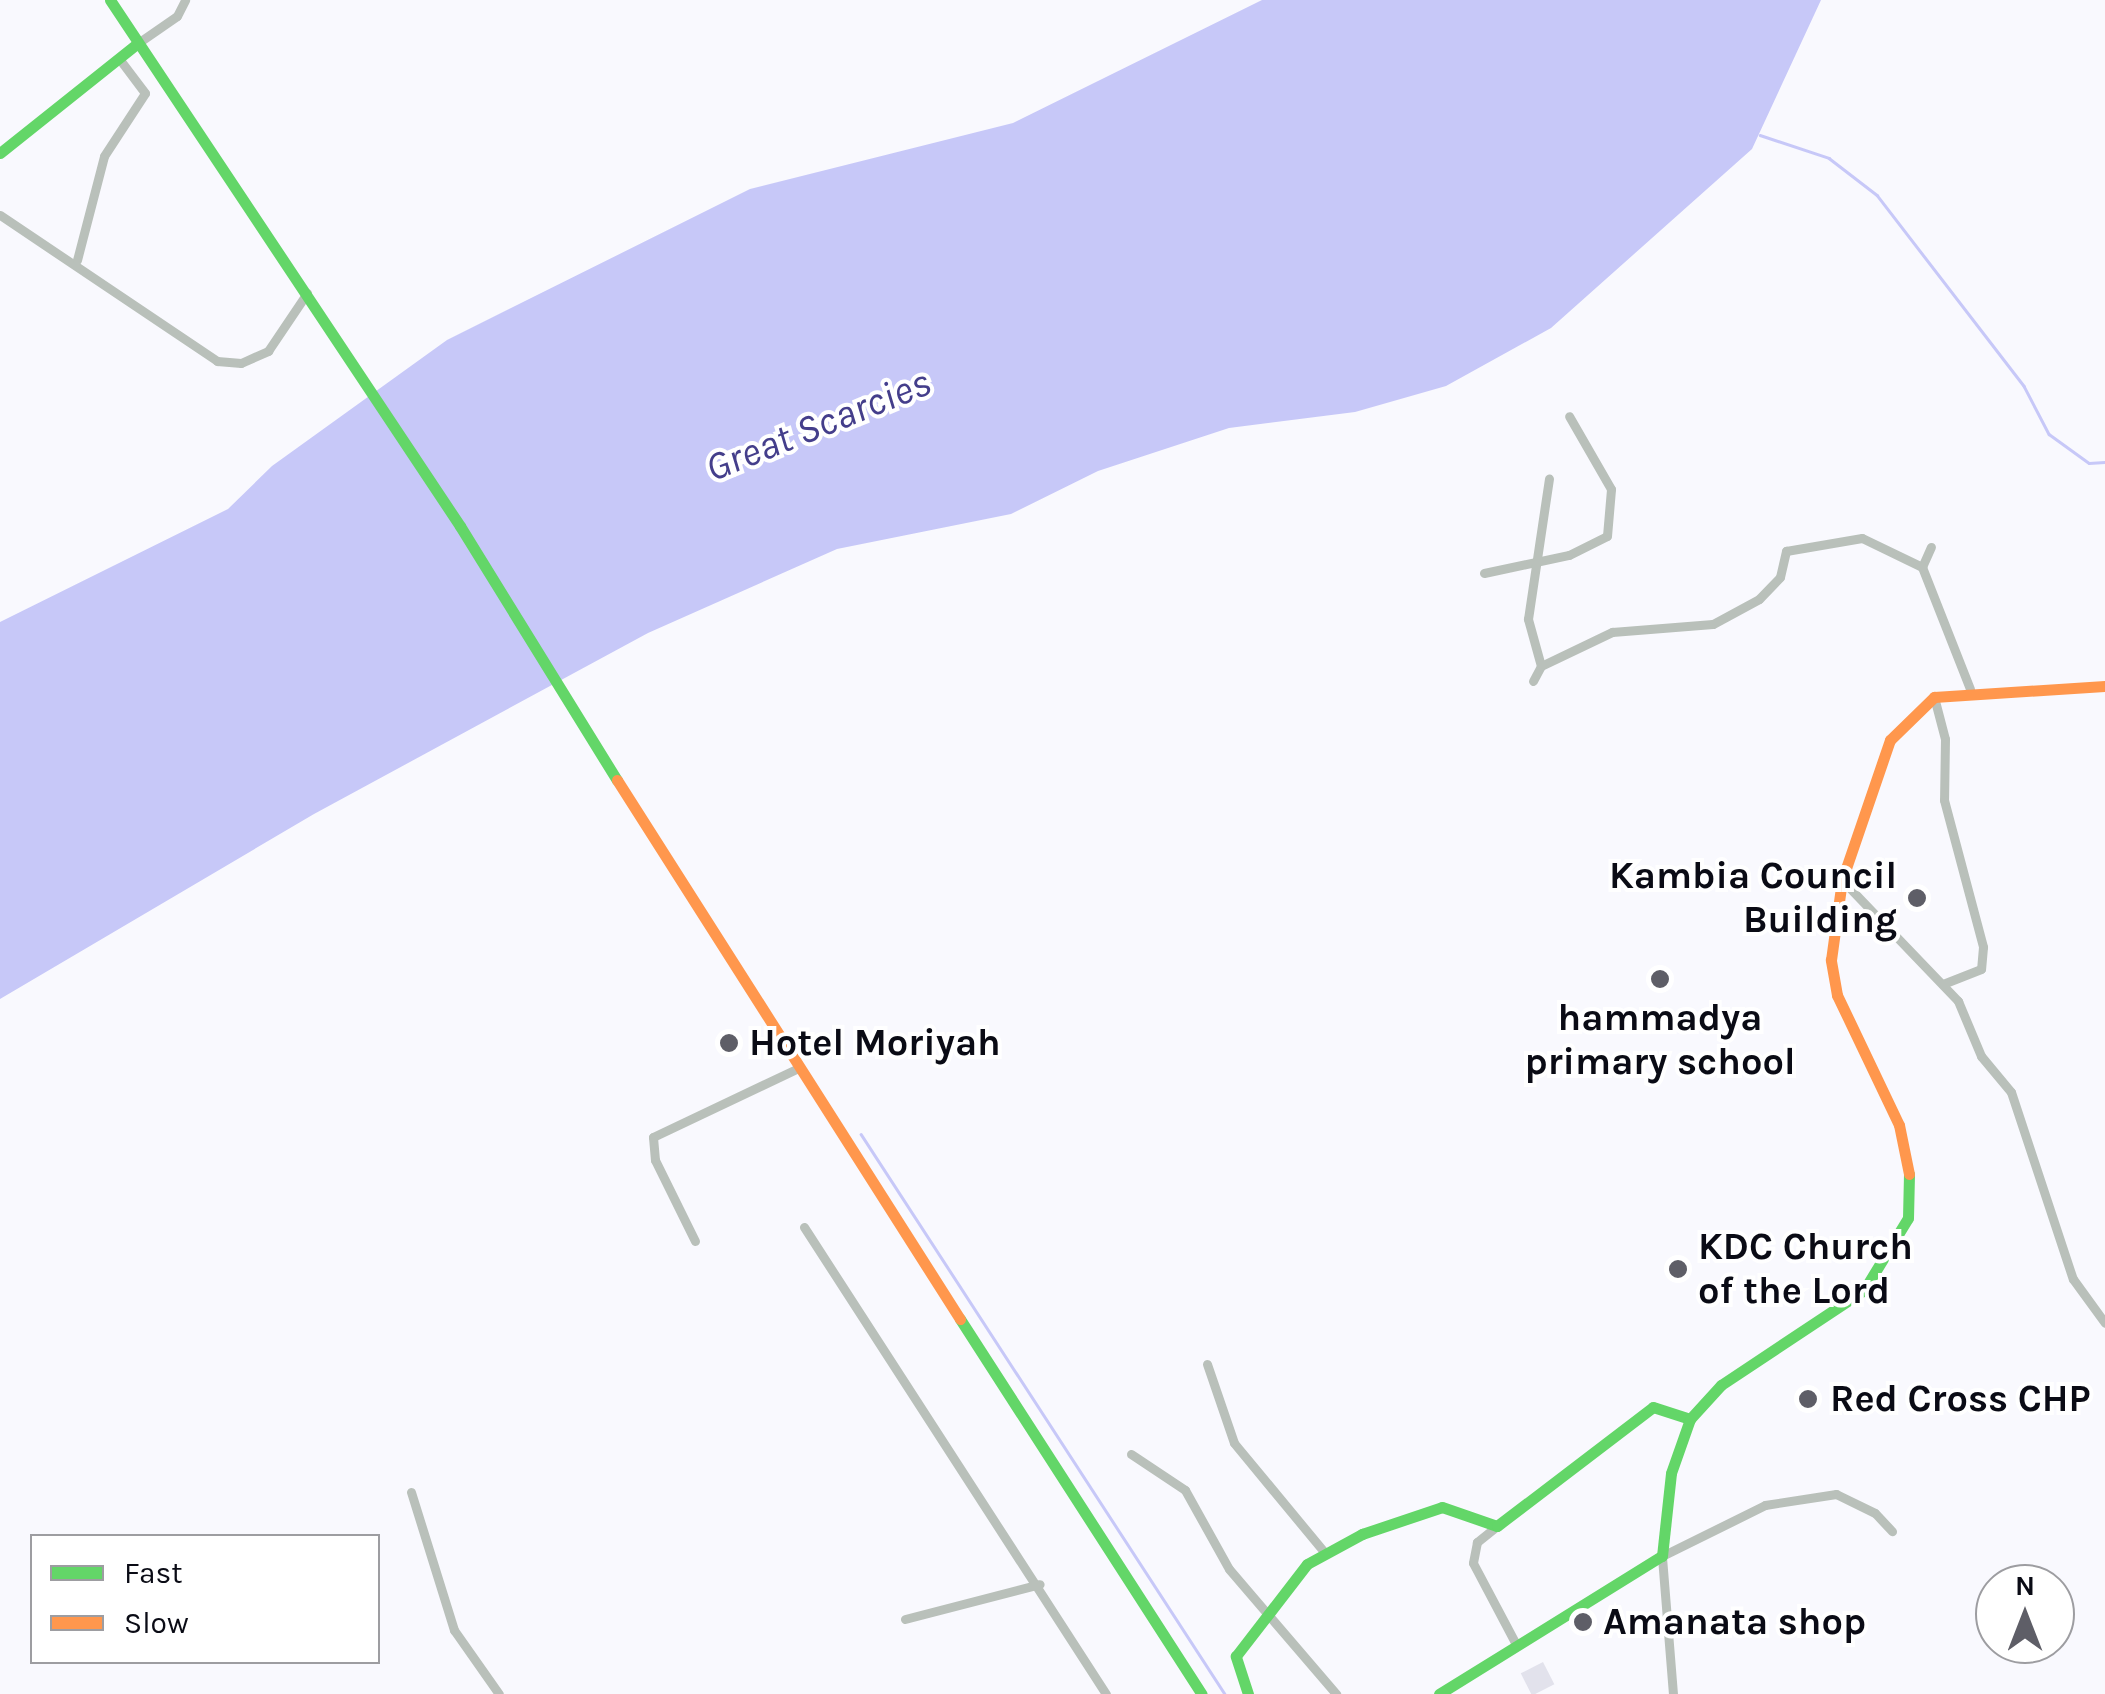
<!DOCTYPE html>
<style>
body{margin:0}
#map{position:relative;width:2105px;height:1694px;overflow:hidden;background:#f9f9fe;font-family:Karla,sans-serif}
div>[style]{position:absolute}
.water>*{inset:0;background:#c7c8f8}
.stream>*{height:2.5px;margin:-1.25px;padding:0 1.25px;transform-origin:1.25px;border-radius:1.25px;background:#c7c8f8}
.building>*{inset:0;background:#e2e2ec;transform-origin:0 0}
.street>*{height:9px;margin:-4.5px;padding:0 4.5px;transform-origin:4.5px;border-radius:4.5px;background:#b9c0ba}
.fast>*{height:11px;margin:-5.5px;padding:0 5.5px;transform-origin:5.5px;border-radius:5.5px;background:#63d668}
.slow>*{height:11px;margin:-5.5px;padding:0 5.5px;transform-origin:5.5px;border-radius:5.5px;background:#ff974d}
.dots>*{width:28px;height:28px;translate:-50% -50%;box-sizing:border-box;border:5px solid #fff;border-radius:50%}
span{translate:-50% -50%;white-space:nowrap;text-align:center;line-height:1.15;-webkit-text-stroke:8px #fff;paint-order:stroke}
.poi-label{font-size:38px;color:#0a0b15;font-weight:700}
.right{translate:-100% -50%;text-align:right}
.left{translate:0 -50%;text-align:left}
.water-label{font-size:40px;color:#443e8b;font-style:italic}
.legend{position:absolute;left:30px;top:1534px;width:350px;height:130px;box-sizing:border-box;background:#fff;border:2px solid #9d9da1;margin:0;padding:12px 18px;list-style:none;font-size:30px;color:#0a0b15}
.legend li{display:flex;align-items:center;gap:20px;height:50px}
.legend b{width:50px;border:2px solid #9d9da1}
.north{position:absolute;left:1975px;top:1564px;width:100px;height:100px;box-sizing:border-box;background:#fff;border:2px solid #9d9da1;border-radius:50%;rotate:0deg;font-size:28px;font-weight:700;line-height:40px;text-align:center;color:#0a0b15}
.north::after{content:'';display:block;margin:auto;width:35px;height:45px;background:#5e5e67;clip-path:polygon(50% 0,100% 100%,50% 72%,0 100%)}
</style>
<div id="map">
<div class="water">
<i style="clip-path:polygon(1262px 0,1821px 0,1752px 149px,1551px 328px,1446px 386px,1355px 412px,1229px 428px,1098px 471px,1011px 514px,837px 549px,648px 633px,314px 814px,0 999px,0 622px,228px 509px,272px 466px,447px 340px,750px 189px,1013px 123px)"></i>
</div>
<div class="stream">
<i style="left:1760px;top:135px;width:73px;rotate:18.4deg"></i>
<i style="left:1829px;top:158px;width:61px;rotate:37.6deg"></i>
<i style="left:1877px;top:195px;width:241px;rotate:52.4deg"></i>
<i style="left:2024px;top:386px;width:54px;rotate:62.5deg"></i>
<i style="left:2049px;top:434px;width:49px;rotate:35.9deg"></i>
<i style="left:2089px;top:463px;width:16px;rotate:-4deg"></i>
<i style="left:861px;top:1134px;width:668px;rotate:56.98deg"></i>
</div>
<div class="building">
<i style="left:1543px;top:1662px;width:25px;height:25px;rotate:63deg"></i>
</div>
<div class="street">
<i style="left:138px;top:43px;width:47px;rotate:-34.7deg"></i>
<i style="left:177px;top:16px;width:18px;rotate:-63deg"></i>
<i style="left:0;top:215px;width:262px;rotate:33.9deg"></i>
<i style="left:217px;top:361px;width:24px;rotate:5deg"></i>
<i style="left:241px;top:363px;width:30px;rotate:-24deg"></i>
<i style="left:268px;top:351px;width:70px;rotate:-56.1deg"></i>
<i style="left:77px;top:260px;width:107px;rotate:-75.4deg"></i>
<i style="left:104px;top:156px;width:75px;rotate:-56.9deg"></i>
<i style="left:145px;top:93px;width:39px;rotate:-127deg"></i>
<i style="left:1922px;top:567px;width:22px;rotate:-66deg"></i>
<i style="left:1484px;top:573px;width:87px;rotate:-12deg"></i>
<i style="left:1569px;top:555px;width:42px;rotate:-26.6deg"></i>
<i style="left:1607px;top:536px;width:47px;rotate:-85.1deg"></i>
<i style="left:1611px;top:489px;width:84px;rotate:-119.9deg"></i>
<i style="left:1541px;top:666px;width:79px;rotate:-25.6deg"></i>
<i style="left:1612px;top:632px;width:101px;rotate:-4.5deg"></i>
<i style="left:1713px;top:624px;width:52px;rotate:-28.5deg"></i>
<i style="left:1759px;top:599px;width:30px;rotate:-46deg"></i>
<i style="left:1780px;top:577px;width:27px;rotate:-77deg"></i>
<i style="left:1786px;top:551px;width:77px;rotate:-9.7deg"></i>
<i style="left:1862px;top:538px;width:67px;rotate:25.8deg"></i>
<i style="left:1922px;top:567px;width:131px;rotate:68.5deg"></i>
<i style="left:1533px;top:681px;width:17px;rotate:-62deg"></i>
<i style="left:1541px;top:666px;width:49px;rotate:-105.5deg"></i>
<i style="left:1528px;top:619px;width:142px;rotate:-81.5deg"></i>
<i style="left:1934px;top:697px;width:43px;rotate:75.3deg"></i>
<i style="left:1945px;top:739px;width:61px;rotate:90.9deg"></i>
<i style="left:1944px;top:800px;width:152px;rotate:75.1deg"></i>
<i style="left:1983px;top:947px;width:22px;rotate:95deg"></i>
<i style="left:1981px;top:969px;width:41px;rotate:158.5deg"></i>
<i style="left:1842px;top:880px;width:168px;rotate:46.2deg"></i>
<i style="left:1958px;top:1001px;width:60px;rotate:67.3deg"></i>
<i style="left:1981px;top:1056px;width:47px;rotate:50.2deg"></i>
<i style="left:2011px;top:1092px;width:197px;rotate:71.7deg"></i>
<i style="left:2073px;top:1279px;width:54px;rotate:54deg"></i>
<i style="left:804px;top:1227px;width:556px;rotate:57.11deg"></i>
<i style="left:695px;top:1241px;width:90px;rotate:-116.3deg"></i>
<i style="left:655px;top:1160px;width:23px;rotate:-95deg"></i>
<i style="left:653px;top:1137px;width:161px;rotate:-25.4deg"></i>
<i style="left:1207px;top:1364px;width:83px;rotate:71.1deg"></i>
<i style="left:1234px;top:1443px;width:143px;rotate:50.4deg"></i>
<i style="left:1131px;top:1454px;width:65px;rotate:33.7deg"></i>
<i style="left:1185px;top:1490px;width:90px;rotate:60.9deg"></i>
<i style="left:1229px;top:1569px;width:165px;rotate:49.4deg"></i>
<i style="left:411px;top:1492px;width:145px;rotate:72.7deg"></i>
<i style="left:454px;top:1630px;width:78px;rotate:54.9deg"></i>
<i style="left:1497px;top:1526px;width:26px;rotate:141deg"></i>
<i style="left:1477px;top:1542px;width:21px;rotate:101deg"></i>
<i style="left:1473px;top:1563px;width:94px;rotate:62.1deg"></i>
<i style="left:905px;top:1619px;width:139px;rotate:-14.5deg"></i>
<i style="left:1673px;top:1694px;width:138px;rotate:-94.6deg"></i>
<i style="left:1662px;top:1556px;width:115px;rotate:-26.3deg"></i>
<i style="left:1765px;top:1505px;width:72px;rotate:-8.8deg"></i>
<i style="left:1836px;top:1494px;width:43px;rotate:26deg"></i>
<i style="left:1875px;top:1513px;width:25px;rotate:47deg"></i>
</div>
<div class="fast">
<i style="left:110px;top:0;width:632px;rotate:56.36deg"></i>
<i style="left:460px;top:526px;width:299px;rotate:58.3deg"></i>
<i style="left:0;top:153px;width:176px;rotate:-38.6deg"></i>
<i style="left:960px;top:1319px;width:446px;rotate:57.2deg"></i>
<i style="left:1248px;top:1694px;width:40px;rotate:-108deg"></i>
<i style="left:1236px;top:1656px;width:116px;rotate:-52.3deg"></i>
<i style="left:1307px;top:1564px;width:63px;rotate:-28.6deg"></i>
<i style="left:1362px;top:1534px;width:84px;rotate:-18.6deg"></i>
<i style="left:1442px;top:1507px;width:58px;rotate:19.1deg"></i>
<i style="left:1497px;top:1526px;width:196px;rotate:-37.3deg"></i>
<i style="left:1653px;top:1407px;width:39px;rotate:18deg"></i>
<i style="left:1439px;top:1694px;width:262px;rotate:-31.8deg"></i>
<i style="left:1662px;top:1556px;width:83px;rotate:-83.8deg"></i>
<i style="left:1671px;top:1473px;width:57px;rotate:-70.6deg"></i>
<i style="left:1690px;top:1419px;width:46px;rotate:-47.6deg"></i>
<i style="left:1721px;top:1385px;width:172px;rotate:-33.6deg"></i>
<i style="left:1864px;top:1290px;width:84px;rotate:-58.6deg"></i>
<i style="left:1908px;top:1218px;width:44px;rotate:-88.7deg"></i>
</div>
<div class="slow">
<i style="left:617px;top:780px;width:639px;rotate:57.53deg"></i>
<i style="left:1909px;top:1174px;width:50px;rotate:-101.5deg"></i>
<i style="left:1899px;top:1125px;width:144px;rotate:-115.5deg"></i>
<i style="left:1837px;top:995px;width:36px;rotate:-100deg"></i>
<i style="left:1831px;top:960px;width:81px;rotate:-82.2deg"></i>
<i style="left:1842px;top:880px;width:148px;rotate:-71.1deg"></i>
<i style="left:1890px;top:740px;width:62px;rotate:-44.3deg"></i>
<i style="left:1934px;top:697px;width:171px;rotate:-3.7deg"></i>
</div>
<div class="dots">
<i style="left:1917px;top:898px;background:#5e5e67"></i>
<i style="left:1660px;top:979px;background:#5e5e67"></i>
<i style="left:729px;top:1043px;background:#5e5e67"></i>
<i style="left:1678px;top:1269px;background:#5e5e67"></i>
<i style="left:1808px;top:1399px;background:#5e5e67"></i>
<i style="left:1583px;top:1622px;background:#5e5e67"></i>
</div>
<div class="poi-label">
<span class="right" style="left:1897px;top:898px">Kambia Council<br>Building</span>
<span style="left:1660px;top:1040px">hammadya<br>primary school</span>
<span class="left" style="left:749px;top:1043px">Hotel Moriyah</span>
<span class="left" style="left:1698px;top:1269px">KDC Church<br>of the Lord</span>
<span class="left" style="left:1830px;top:1399px">Red Cross CHP</span>
<span class="left" style="left:1603px;top:1622px">Amanata shop</span>
</div>
<div class="water-label">
<span style="left:818px;top:425px;rotate:-22deg">Great Scarcies</span>
</div>
<ul class="legend">
<li><b style="height:12px;background:#63d668"></b>Fast</li>
<li><b style="height:12px;background:#ff974d"></b>Slow</li>
</ul>
<div class="north">N</div>
</div>
